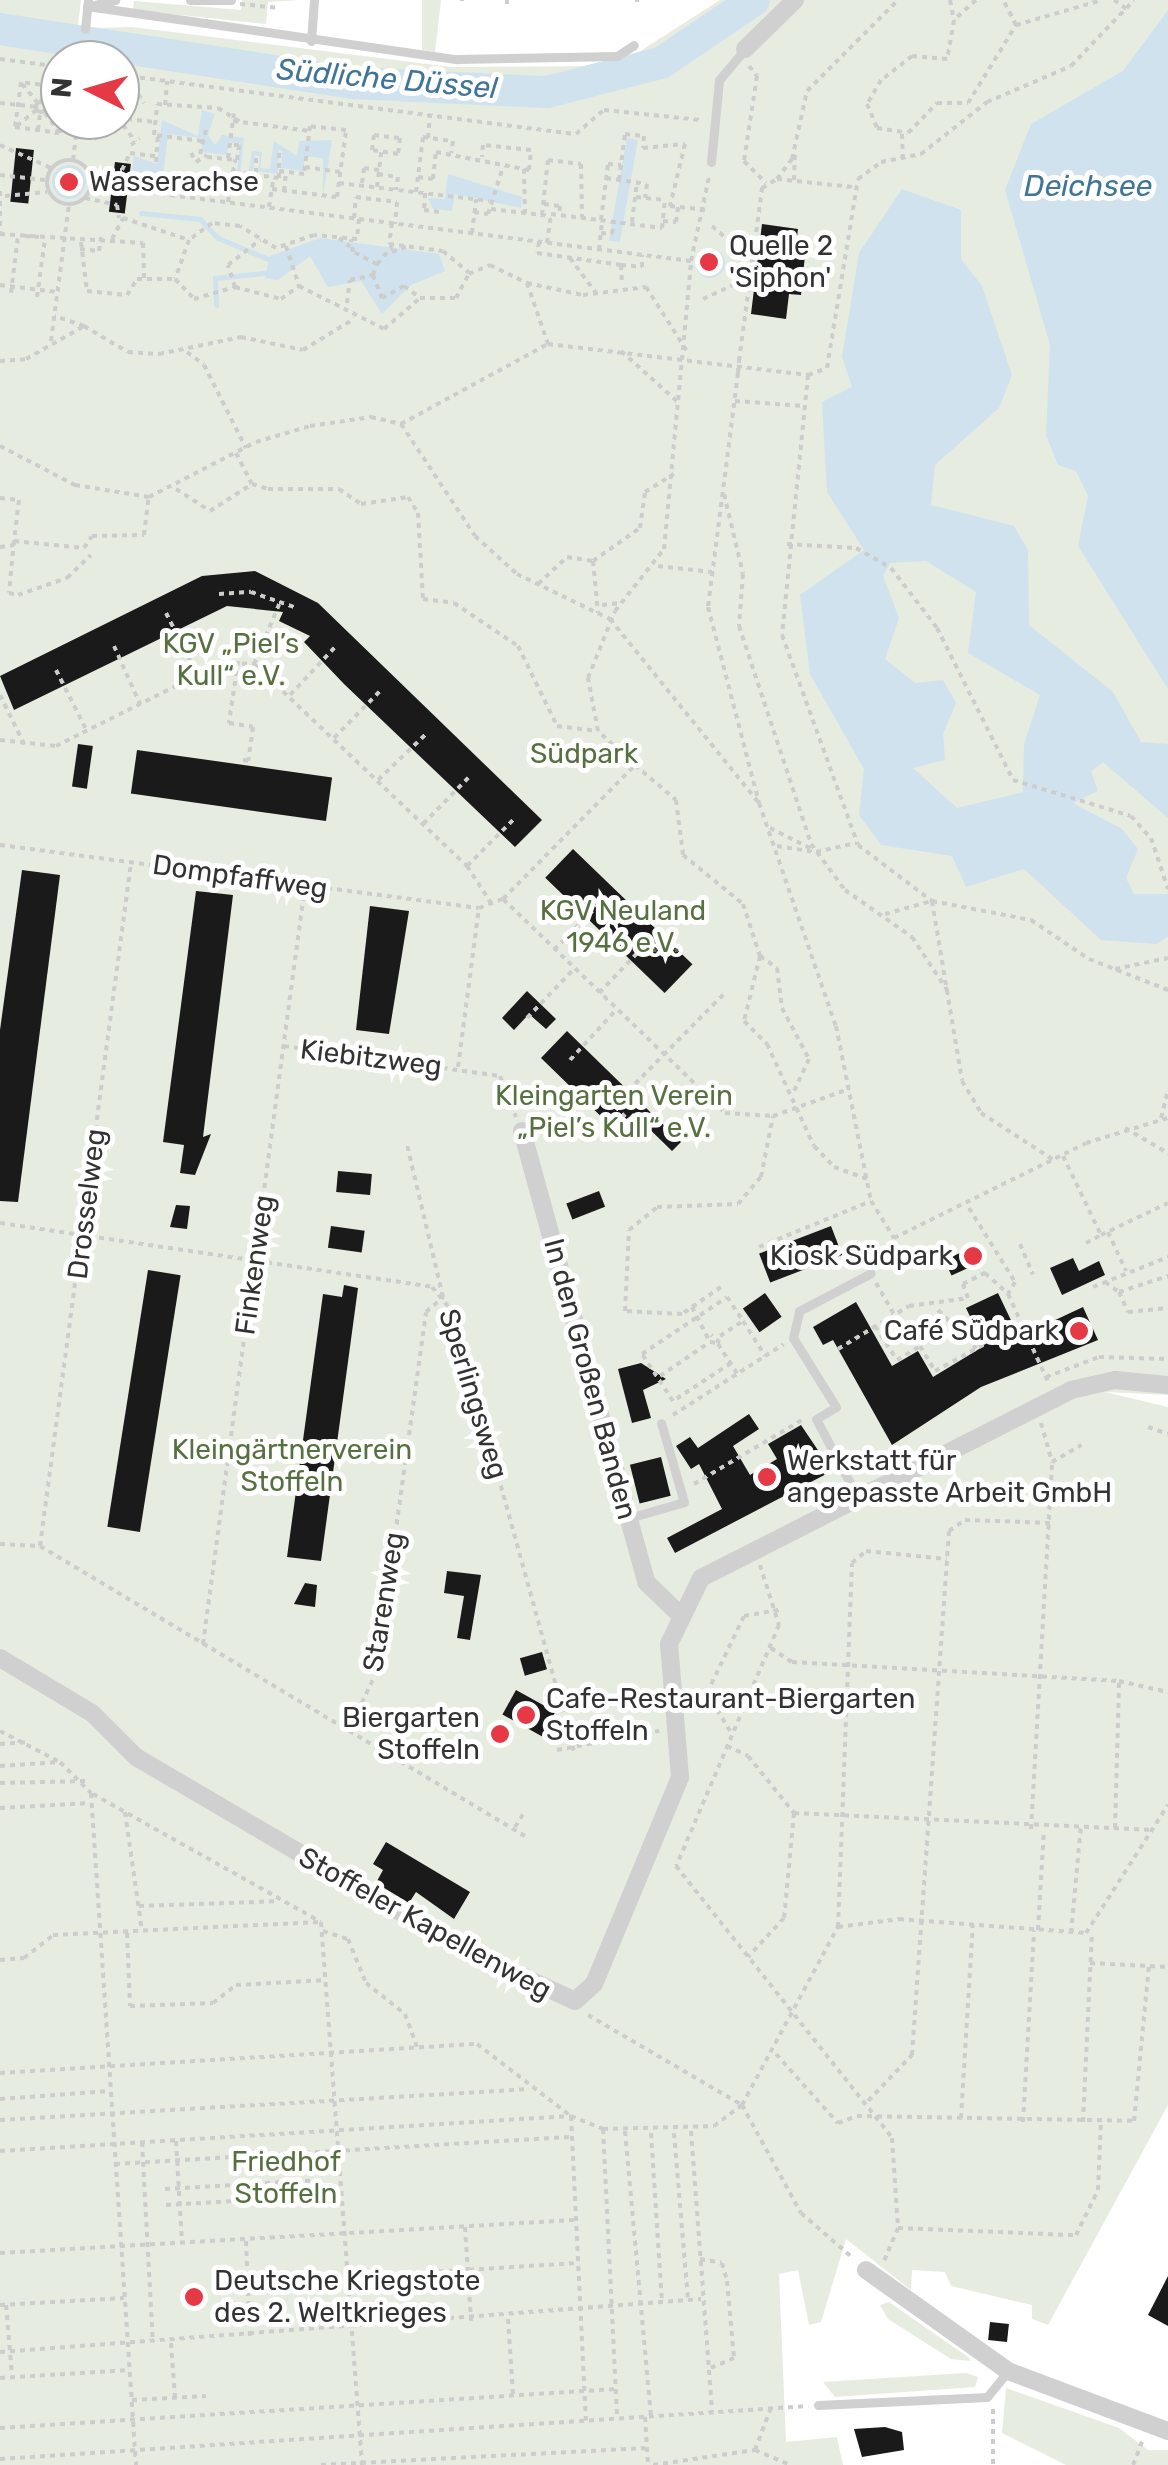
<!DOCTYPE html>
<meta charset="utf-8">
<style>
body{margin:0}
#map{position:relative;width:1168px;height:2465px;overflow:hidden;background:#fff;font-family:Rubik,sans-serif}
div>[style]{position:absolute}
.green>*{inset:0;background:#e6ecdf}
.water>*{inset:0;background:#cfe2ee;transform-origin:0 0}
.round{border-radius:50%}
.stream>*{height:5px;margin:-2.5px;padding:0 2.5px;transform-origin:2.5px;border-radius:2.5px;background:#cfe2ee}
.river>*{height:32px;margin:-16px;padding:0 16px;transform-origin:16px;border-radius:16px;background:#cfe2ee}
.building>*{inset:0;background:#1a1a1a;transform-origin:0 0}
.path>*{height:4px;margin-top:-2px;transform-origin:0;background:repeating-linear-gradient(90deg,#cdcdcd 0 5px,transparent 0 10px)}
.path>.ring{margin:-2px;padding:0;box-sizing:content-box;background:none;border:4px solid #cdcdcd;border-radius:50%}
.service>*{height:9px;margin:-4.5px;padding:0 4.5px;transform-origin:4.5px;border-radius:4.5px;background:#d0d0d0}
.minor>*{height:18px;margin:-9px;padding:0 9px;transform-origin:9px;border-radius:9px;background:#d0d0d0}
.path-bridge>*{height:4px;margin-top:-2px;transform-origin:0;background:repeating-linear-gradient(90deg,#cdcdcd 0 5px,transparent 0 10px)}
.dots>*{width:28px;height:28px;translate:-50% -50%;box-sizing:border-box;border:5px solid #fff;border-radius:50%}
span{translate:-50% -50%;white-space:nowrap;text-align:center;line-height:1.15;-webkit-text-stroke:10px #fff;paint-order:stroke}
.poi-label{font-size:28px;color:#333}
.left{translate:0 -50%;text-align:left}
.right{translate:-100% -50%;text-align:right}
.park-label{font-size:28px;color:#56703f}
.street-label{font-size:28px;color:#333}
.water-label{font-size:30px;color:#3f7597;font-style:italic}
.north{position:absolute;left:40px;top:40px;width:100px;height:100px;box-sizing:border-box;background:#fff;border:2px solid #adadad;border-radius:50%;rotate:275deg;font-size:28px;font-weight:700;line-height:40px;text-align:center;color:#333}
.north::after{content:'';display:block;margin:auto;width:35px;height:45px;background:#e63946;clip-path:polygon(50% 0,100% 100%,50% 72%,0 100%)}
</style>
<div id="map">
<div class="green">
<i style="clip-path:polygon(evenodd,0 0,81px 0,76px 41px,87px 43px,90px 28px,132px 27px,451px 67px,617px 66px,720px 0,1168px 0,1168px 1395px,1105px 1392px,1168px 1407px,1168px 2105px,1048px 2325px,1032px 2319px,1032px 2305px,951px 2286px,945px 2272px,912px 2270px,911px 2290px,846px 2239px,821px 2322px,809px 2325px,798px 2270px,779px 2274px,786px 2442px,837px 2437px,843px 2465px,0 2465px,0 0,60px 60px,120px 60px,120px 120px,60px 120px,60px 60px)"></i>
<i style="clip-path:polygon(242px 0,299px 0,268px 2px,266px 24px,133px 10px,134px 1px,241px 10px)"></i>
<i style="clip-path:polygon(422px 0,441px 0,435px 52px,422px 50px)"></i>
<i style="clip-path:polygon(889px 2302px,968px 2357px,971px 2361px,951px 2359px,888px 2319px,880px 2305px)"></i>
<i style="clip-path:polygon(966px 2373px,978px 2377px,975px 2387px,835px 2397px,823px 2382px)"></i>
<i style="clip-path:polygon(1006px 2388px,1119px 2428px,1148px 2450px,1168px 2450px,1168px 2465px,1066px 2465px,1002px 2433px)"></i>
</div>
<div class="water">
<i style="clip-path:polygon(1168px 10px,1168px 689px,1078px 546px,1088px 496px,1076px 471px,1058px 465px,1046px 435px,1050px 345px,1005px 190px,1031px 124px,1123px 71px)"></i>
<i style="clip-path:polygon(202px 110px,215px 114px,208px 135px,215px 145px,222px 135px,244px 138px,240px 176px,248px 176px,252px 151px,262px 152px,260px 168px,270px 169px,274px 141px,297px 156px,299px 141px,332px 140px,323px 195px,323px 158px,305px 156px,303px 171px,281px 168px,282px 151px,279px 150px,278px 174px,258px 171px,260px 156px,255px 155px,251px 187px,235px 188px,240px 143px,229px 142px,227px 155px,201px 152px,202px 138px,168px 134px,163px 176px,132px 172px,134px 156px,157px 164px,162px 120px,198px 136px)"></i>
<i style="left:627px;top:138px;width:11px;height:104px;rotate:10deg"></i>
<i class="round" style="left:52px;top:165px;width:34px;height:34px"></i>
<i style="clip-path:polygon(448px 174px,522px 197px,521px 208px,455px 194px,452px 211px,433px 209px,428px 198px,445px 199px)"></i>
<i style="clip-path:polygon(evenodd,902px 189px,961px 210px,961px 259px,982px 286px,1012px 375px,999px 408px,935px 465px,931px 505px,1014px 526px,1028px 550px,1029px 625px,1113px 692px,1141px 742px,1168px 744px,1168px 818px,1103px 762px,1091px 771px,1098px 791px,1073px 803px,1122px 829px,1138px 849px,1126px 878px,1134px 894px,1168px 894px,1168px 937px,1156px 944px,1101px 940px,1024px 869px,966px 887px,952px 856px,881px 845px,859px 815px,864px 769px,810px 674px,800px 595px,864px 550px,827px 492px,822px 402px,852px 387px,842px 357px,859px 253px,902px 189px,926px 561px,976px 592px,968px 653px,1040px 695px,1024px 744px,1023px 792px,957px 808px,913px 768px,945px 760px,943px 734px,956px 703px,943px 680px,915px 683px,885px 659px,899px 618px,883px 576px,890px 563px,926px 561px)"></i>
<i style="clip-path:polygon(320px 238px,439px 254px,445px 271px,411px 285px,382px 314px,361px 281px,328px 287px,310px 256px,278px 280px,265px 278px,270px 256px)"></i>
<i class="round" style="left:695px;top:248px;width:30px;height:30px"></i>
</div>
<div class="stream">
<i style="left:141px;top:213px;width:59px;rotate:5.8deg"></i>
<i style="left:200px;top:219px;width:26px;rotate:47deg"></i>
<i style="left:218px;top:238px;width:54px;rotate:22.8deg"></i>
<i style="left:216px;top:305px;width:27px;rotate:-92deg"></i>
<i style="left:215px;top:278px;width:49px;rotate:-5.8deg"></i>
</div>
<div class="river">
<i style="left:0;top:29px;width:357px;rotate:8.7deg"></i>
<i style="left:353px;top:83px;width:194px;rotate:2.7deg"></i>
<i style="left:547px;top:92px;width:118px;rotate:-14.3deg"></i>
<i style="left:661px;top:63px;width:112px;rotate:-34.1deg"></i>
</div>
<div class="building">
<i style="left:16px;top:148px;width:18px;height:54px;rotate:6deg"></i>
<i style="left:115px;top:162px;width:16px;height:50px;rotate:7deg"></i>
<i style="clip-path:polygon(762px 224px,798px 229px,795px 253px,805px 255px,801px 295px,789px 294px,786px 319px,751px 314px)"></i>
<i style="clip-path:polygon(255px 571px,318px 603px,542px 820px,515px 847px,344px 684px,304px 642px,310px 636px,279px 621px,283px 612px,227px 606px,14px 710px,0 676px,202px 576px)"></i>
<i style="left:78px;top:744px;width:15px;height:43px;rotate:8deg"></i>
<i style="left:137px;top:750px;width:197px;height:44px;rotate:8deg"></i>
<i style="left:573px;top:849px;width:166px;height:40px;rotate:44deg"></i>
<i style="clip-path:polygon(22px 870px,60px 875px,18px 1202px,0 1201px,0 1030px)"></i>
<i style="clip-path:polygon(196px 891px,233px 895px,203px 1137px,211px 1134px,195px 1175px,180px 1173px,184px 1145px,163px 1142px)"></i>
<i style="clip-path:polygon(370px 906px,409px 911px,389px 1034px,356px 1030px)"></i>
<i style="clip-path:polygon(527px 991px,556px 1019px,546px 1029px,529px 1014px,514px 1030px,502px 1018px)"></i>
<i style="clip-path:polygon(567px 1031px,681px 1142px,672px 1151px,633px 1113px,616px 1131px,541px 1058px)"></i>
<i style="left:338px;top:1171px;width:34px;height:21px;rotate:5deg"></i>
<i style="left:599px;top:1191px;width:17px;height:35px;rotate:69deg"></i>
<i style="clip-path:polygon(176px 1205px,190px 1206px,187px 1229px,170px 1227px)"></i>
<i style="left:331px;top:1226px;width:34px;height:22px;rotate:8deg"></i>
<i style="left:831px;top:1226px;width:31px;height:77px;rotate:69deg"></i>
<i style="left:977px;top:1245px;width:17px;height:36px;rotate:65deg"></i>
<i style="clip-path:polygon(1073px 1258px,1079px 1271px,1099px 1261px,1105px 1275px,1062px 1295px,1050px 1268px)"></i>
<i style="left:148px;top:1270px;width:33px;height:260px;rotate:9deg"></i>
<i style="clip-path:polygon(344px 1285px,358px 1288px,321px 1561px,287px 1557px,323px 1294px,342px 1297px)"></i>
<i style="left:765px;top:1293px;width:29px;height:27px;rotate:55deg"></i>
<i style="clip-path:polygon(998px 1293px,1019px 1337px,1083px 1307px,1098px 1340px,981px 1387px,892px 1445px,833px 1340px,823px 1345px,813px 1327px,856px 1302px,892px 1366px,918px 1351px,933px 1377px,984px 1346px,966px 1308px)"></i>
<i style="clip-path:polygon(641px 1363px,666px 1379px,643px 1390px,651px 1418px,632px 1423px,618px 1369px)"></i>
<i style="clip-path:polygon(749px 1414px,759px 1429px,733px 1446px,750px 1475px,777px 1459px,768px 1444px,801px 1425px,832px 1471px,675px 1553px,667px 1538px,722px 1509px,699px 1464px,691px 1469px,676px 1446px,690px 1437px,698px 1448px)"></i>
<i style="left:661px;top:1457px;width:40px;height:32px;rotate:76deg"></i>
<i style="clip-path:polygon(447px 1571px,481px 1575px,470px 1640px,457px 1638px,464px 1596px,444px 1593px)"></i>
<i style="clip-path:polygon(305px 1583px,317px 1585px,315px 1607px,294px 1604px)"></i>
<i style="left:542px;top:1652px;width:18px;height:23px;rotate:74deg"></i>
<i style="left:516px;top:1690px;width:45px;height:28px;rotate:29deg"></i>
<i style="clip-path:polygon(386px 1842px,470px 1892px,454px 1919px,416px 1892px,409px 1903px,376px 1883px,383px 1870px,373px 1864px)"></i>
<i style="clip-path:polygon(1168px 2276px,1168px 2326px,1148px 2315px)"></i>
<i style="left:990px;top:2322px;width:19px;height:18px;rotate:6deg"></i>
<i style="clip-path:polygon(885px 2427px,902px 2432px,904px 2450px,862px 2457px,854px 2429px)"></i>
</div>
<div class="path">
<i style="left:950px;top:0;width:20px;rotate:79deg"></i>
<i style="left:976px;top:0;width:30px;rotate:138deg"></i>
<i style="left:954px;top:20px;width:40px;rotate:100deg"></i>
<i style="left:947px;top:59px;width:35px;rotate:-175deg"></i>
<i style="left:912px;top:56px;width:39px;rotate:142deg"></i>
<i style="left:881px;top:80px;width:28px;rotate:120deg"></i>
<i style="left:867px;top:104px;width:26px;rotate:67deg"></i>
<i style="left:877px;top:128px;width:31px;rotate:9deg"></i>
<i style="left:908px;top:133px;width:42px;rotate:-46deg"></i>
<i style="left:937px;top:103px;width:31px"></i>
<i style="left:968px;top:103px;width:92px;rotate:-58.4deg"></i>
<i style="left:1016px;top:25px;width:28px;rotate:-117deg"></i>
<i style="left:1114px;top:0;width:17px;rotate:36deg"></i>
<i style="left:462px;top:1px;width:1px;rotate:-90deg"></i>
<i style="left:637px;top:2px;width:2px;rotate:-90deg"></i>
<i style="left:240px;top:4px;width:40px;rotate:5.7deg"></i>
<i style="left:507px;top:4px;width:4px;rotate:-90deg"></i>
<i style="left:1016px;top:25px;width:90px;rotate:-16.2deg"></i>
<i style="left:0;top:59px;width:61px;rotate:7.6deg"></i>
<i style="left:81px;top:60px;width:20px;rotate:-81deg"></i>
<i style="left:749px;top:66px;width:13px;rotate:51deg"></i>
<i style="left:757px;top:76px;width:86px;rotate:98.7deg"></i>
<i style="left:744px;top:161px;width:31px;rotate:45deg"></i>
<i style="left:120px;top:75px;width:460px;rotate:7.4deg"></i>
<i style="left:576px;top:134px;width:37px;rotate:-41deg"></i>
<i style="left:604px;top:110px;width:97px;rotate:5.9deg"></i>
<i style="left:22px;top:84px;width:25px;rotate:50deg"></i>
<i style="left:60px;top:87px;width:39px;rotate:-173deg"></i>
<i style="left:21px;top:82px;width:45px;rotate:97.6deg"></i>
<i style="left:15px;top:127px;width:45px;rotate:7.6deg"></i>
<i style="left:138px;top:94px;width:11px;rotate:56deg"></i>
<i class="ring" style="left:36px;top:102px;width:6px;height:6px"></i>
<i style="left:41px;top:102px;width:17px;rotate:-80deg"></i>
<i style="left:0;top:103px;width:36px;rotate:6deg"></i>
<i style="left:45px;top:104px;width:19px;rotate:-39deg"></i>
<i style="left:165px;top:105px;width:24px;rotate:-85deg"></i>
<i style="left:45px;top:109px;width:15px;rotate:8deg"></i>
<i style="left:125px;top:111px;width:20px;rotate:-37deg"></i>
<i style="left:45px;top:113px;width:25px;rotate:53deg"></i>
<i style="left:127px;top:119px;width:28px;rotate:6deg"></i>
<i style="left:109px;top:120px;width:16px;rotate:14deg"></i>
<i style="left:125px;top:124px;width:17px;rotate:-107deg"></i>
<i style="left:233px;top:121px;width:78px;rotate:7.4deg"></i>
<i style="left:123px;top:125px;width:21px;rotate:53deg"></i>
<i style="left:17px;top:126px;width:25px;rotate:-40deg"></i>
<i style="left:38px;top:130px;width:17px;rotate:-83deg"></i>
<i style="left:90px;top:131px;width:11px;rotate:52deg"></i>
<i style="left:60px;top:133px;width:13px;rotate:-81deg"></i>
<i style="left:902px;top:134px;width:24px;rotate:88deg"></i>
<i style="left:374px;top:135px;width:26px;rotate:7deg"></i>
<i style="left:400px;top:138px;width:16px;rotate:97deg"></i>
<i style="left:398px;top:154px;width:26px;rotate:-171deg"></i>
<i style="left:372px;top:150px;width:15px;rotate:-82deg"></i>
<i style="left:94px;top:136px;width:21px;rotate:-39deg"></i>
<i style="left:428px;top:138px;width:21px;rotate:-85deg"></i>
<i style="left:202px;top:141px;width:48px;rotate:-172.9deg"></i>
<i style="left:154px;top:135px;width:31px;rotate:-84deg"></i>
<i style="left:157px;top:104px;width:61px;rotate:3.8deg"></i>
<i style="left:218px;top:108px;width:26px;rotate:32deg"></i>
<i style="left:0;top:145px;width:56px;rotate:24.3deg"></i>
<i style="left:131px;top:145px;width:11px;rotate:-38deg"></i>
<i style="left:191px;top:153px;width:10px;rotate:61deg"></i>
<i style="left:196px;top:162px;width:13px;rotate:-32deg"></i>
<i style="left:200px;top:154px;width:29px;rotate:-76deg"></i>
<i style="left:207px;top:157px;width:30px;rotate:6deg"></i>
<i style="left:237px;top:160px;width:15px;rotate:-82deg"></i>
<i style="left:239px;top:145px;width:9px;rotate:180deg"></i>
<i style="left:228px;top:158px;width:45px;rotate:-82.4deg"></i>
<i style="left:256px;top:158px;width:17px;rotate:90deg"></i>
<i class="ring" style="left:47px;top:160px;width:40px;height:40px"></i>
<i style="left:73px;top:160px;width:40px;rotate:-82.9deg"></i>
<i style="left:156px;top:162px;width:26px;rotate:-86deg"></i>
<i style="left:305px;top:167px;width:35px;rotate:8deg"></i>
<i style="left:524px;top:169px;width:44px;rotate:88.7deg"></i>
<i style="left:90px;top:171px;width:32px;rotate:-2deg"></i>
<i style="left:122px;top:170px;width:19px;rotate:-65deg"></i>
<i style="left:130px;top:153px;width:26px;rotate:7deg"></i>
<i style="left:234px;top:172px;width:45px;rotate:7.6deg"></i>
<i style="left:279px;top:178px;width:26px;rotate:-90deg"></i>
<i style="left:378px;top:174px;width:20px;rotate:9deg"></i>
<i style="left:398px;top:177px;width:13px;rotate:99deg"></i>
<i style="left:0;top:175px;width:45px;rotate:6.3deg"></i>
<i style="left:418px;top:177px;width:15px;rotate:8deg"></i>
<i style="left:433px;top:179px;width:27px;rotate:-84deg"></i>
<i style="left:436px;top:152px;width:95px;rotate:11deg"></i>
<i style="left:529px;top:170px;width:20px;rotate:-84deg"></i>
<i style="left:531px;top:150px;width:48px;rotate:-174.1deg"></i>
<i style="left:483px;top:145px;width:12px;rotate:95deg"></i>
<i style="left:606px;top:178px;width:41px;rotate:8.3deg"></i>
<i style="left:647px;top:184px;width:14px;rotate:98deg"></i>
<i style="left:777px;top:179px;width:25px;rotate:-53deg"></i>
<i style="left:792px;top:159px;width:70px;rotate:-77.6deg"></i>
<i style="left:807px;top:91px;width:129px;rotate:-45deg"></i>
<i style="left:619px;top:180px;width:46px;rotate:-82.6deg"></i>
<i style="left:625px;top:134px;width:19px;rotate:6deg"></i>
<i style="left:644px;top:136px;width:12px;rotate:95deg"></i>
<i style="left:643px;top:148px;width:42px;rotate:-5.4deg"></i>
<i style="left:685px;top:144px;width:64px;rotate:103.6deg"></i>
<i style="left:670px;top:206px;width:36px;rotate:6deg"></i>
<i style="left:794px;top:180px;width:30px;rotate:-88deg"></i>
<i style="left:339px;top:183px;width:151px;rotate:6.8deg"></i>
<i style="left:362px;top:183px;width:15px;rotate:-82deg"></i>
<i style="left:364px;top:168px;width:15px;rotate:8deg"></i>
<i style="left:91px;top:185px;width:605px;rotate:7.22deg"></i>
<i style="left:377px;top:187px;width:35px;rotate:-83deg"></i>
<i style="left:272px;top:189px;width:65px;rotate:7deg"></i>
<i style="left:337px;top:197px;width:68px;rotate:-82.3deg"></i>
<i style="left:346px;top:130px;width:36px;rotate:-174deg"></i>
<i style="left:310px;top:126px;width:48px;rotate:97.1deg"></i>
<i style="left:304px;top:174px;width:25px;rotate:-173deg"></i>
<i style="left:0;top:191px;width:41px;rotate:90deg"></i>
<i style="left:284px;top:191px;width:19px;rotate:-84deg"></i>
<i style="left:416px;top:192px;width:55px;rotate:-82.7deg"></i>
<i style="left:423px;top:137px;width:30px;rotate:8deg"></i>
<i style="left:453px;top:141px;width:12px;rotate:99deg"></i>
<i style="left:425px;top:193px;width:17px;rotate:93deg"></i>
<i style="left:424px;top:210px;width:15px;rotate:8deg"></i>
<i style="left:5px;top:196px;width:42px;rotate:-5.4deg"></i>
<i style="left:636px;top:197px;width:30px;rotate:6deg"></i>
<i style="left:85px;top:198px;width:33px;rotate:12deg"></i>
<i style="left:117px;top:205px;width:13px;rotate:81deg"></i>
<i style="left:228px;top:202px;width:43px;rotate:-80.5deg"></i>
<i style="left:544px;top:204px;width:16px;rotate:7deg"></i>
<i style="left:560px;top:206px;width:9px;rotate:96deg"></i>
<i style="left:269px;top:207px;width:30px;rotate:-81deg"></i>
<i style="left:491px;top:209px;width:60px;rotate:6.7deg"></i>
<i style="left:474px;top:212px;width:14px;rotate:8deg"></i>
<i style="left:488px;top:214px;width:49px;rotate:-72.3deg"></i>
<i style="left:542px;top:215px;width:55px;rotate:-83.8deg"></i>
<i style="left:548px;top:160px;width:33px;rotate:7deg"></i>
<i style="left:581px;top:164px;width:54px;rotate:88.9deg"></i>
<i style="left:354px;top:218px;width:21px;rotate:-85deg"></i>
<i style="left:356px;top:197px;width:41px;rotate:7deg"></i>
<i style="left:397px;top:202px;width:22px;rotate:95deg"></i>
<i style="left:359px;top:219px;width:20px;rotate:96deg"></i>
<i style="left:357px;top:239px;width:43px;rotate:-174.7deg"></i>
<i style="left:314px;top:235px;width:40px;rotate:161.1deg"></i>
<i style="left:276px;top:248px;width:42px;rotate:-148.6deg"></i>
<i style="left:240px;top:226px;width:28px;rotate:-174deg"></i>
<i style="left:212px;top:223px;width:29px;rotate:144deg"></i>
<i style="left:189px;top:240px;width:41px;rotate:109.7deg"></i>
<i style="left:175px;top:279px;width:28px;rotate:46deg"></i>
<i style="left:194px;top:299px;width:43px;rotate:-16.3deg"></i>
<i style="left:235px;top:287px;width:48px;rotate:14.6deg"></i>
<i style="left:281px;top:299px;width:22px;rotate:-36deg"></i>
<i style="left:299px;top:286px;width:95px;rotate:26.8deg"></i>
<i style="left:384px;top:329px;width:48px;rotate:-40.7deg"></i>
<i style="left:420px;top:298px;width:36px"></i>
<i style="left:456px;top:298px;width:27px;rotate:-62deg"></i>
<i style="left:469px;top:274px;width:23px;rotate:-23deg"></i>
<i style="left:490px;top:265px;width:41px;rotate:25.9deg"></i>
<i style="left:527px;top:283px;width:65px;rotate:71deg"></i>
<i style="left:601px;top:220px;width:56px;rotate:-82.9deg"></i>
<i style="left:608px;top:164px;width:13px;rotate:4deg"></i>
<i style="left:663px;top:221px;width:13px;rotate:4deg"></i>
<i style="left:676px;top:222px;width:15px;rotate:-82deg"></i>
<i style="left:632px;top:222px;width:40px;rotate:-82.9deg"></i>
<i style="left:392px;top:223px;width:21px;rotate:98deg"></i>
<i style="left:389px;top:244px;width:54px;rotate:7.4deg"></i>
<i style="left:443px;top:251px;width:34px;rotate:40deg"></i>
<i style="left:712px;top:226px;width:45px;rotate:40.5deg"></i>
<i style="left:472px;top:233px;width:34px;rotate:-83deg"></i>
<i style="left:601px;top:233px;width:11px;rotate:5deg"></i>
<i style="left:612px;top:234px;width:12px;rotate:-81deg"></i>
<i style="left:0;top:234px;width:143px;rotate:3.6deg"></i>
<i style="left:143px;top:243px;width:37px;rotate:88deg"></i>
<i style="left:25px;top:236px;width:14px;rotate:4deg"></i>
<i style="left:339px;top:238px;width:14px;rotate:39deg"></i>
<i style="left:112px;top:239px;width:24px;rotate:-62deg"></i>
<i style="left:123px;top:218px;width:70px;rotate:18.4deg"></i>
<i style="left:81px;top:242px;width:49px;rotate:83deg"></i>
<i style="left:87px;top:291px;width:40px;rotate:5.7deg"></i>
<i style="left:127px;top:295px;width:19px;rotate:-58deg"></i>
<i style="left:137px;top:279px;width:38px"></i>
<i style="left:539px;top:242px;width:11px;rotate:100deg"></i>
<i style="left:537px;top:253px;width:85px;rotate:8.1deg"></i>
<i style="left:621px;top:265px;width:21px;rotate:5deg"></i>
<i style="left:642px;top:267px;width:12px;rotate:-90deg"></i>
<i style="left:547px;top:243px;width:29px;rotate:-82deg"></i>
<i style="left:551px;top:214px;width:112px;rotate:7.2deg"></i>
<i style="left:662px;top:228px;width:28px;rotate:-84deg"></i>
<i style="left:286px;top:246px;width:42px;rotate:72deg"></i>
<i style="left:80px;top:249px;width:19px;rotate:6deg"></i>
<i style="left:99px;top:251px;width:14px;rotate:-82deg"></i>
<i style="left:599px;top:250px;width:30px;rotate:-84deg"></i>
<i style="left:392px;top:252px;width:15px;rotate:-20deg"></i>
<i style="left:570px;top:258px;width:44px;rotate:53.4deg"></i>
<i style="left:377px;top:264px;width:23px;rotate:-49deg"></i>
<i style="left:621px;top:265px;width:19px;rotate:87deg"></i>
<i style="left:373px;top:275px;width:25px;rotate:69deg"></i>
<i style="left:382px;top:298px;width:25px;rotate:-29deg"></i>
<i style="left:404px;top:286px;width:19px;rotate:36deg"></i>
<i style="left:527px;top:283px;width:57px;rotate:12.1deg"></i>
<i style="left:583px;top:295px;width:64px;rotate:-7.2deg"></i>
<i style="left:646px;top:287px;width:76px;rotate:57.4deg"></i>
<i style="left:0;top:285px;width:57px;rotate:7deg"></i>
<i style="left:235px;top:287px;width:23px;rotate:-108deg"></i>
<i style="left:228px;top:265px;width:41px;rotate:-38deg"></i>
<i style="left:11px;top:293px;width:57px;rotate:-83deg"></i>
<i style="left:37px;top:297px;width:59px;rotate:-82.1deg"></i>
<i style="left:703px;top:299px;width:43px;rotate:-24.8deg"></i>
<i style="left:347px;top:303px;width:23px;rotate:-83deg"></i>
<i style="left:350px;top:280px;width:24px;rotate:-12deg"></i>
<i style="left:373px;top:275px;width:12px;rotate:-70deg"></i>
<i style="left:377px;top:264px;width:27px;rotate:-153deg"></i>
<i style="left:353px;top:252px;width:13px;rotate:-99deg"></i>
<i style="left:84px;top:326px;width:51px;rotate:30.6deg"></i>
<i style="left:128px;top:352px;width:31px;rotate:4deg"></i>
<i style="left:159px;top:354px;width:84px;rotate:-11.7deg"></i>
<i style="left:241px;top:337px;width:63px;rotate:11.8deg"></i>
<i style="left:303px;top:350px;width:60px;rotate:-31.3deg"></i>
<i style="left:51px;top:341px;width:138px;rotate:-82.5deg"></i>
<i style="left:621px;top:351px;width:79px;rotate:41.9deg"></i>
<i style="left:187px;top:352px;width:21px;rotate:37deg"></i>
<i style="left:204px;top:365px;width:93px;rotate:63.2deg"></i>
<i style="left:0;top:361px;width:26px;rotate:-4deg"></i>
<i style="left:26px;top:359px;width:67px;rotate:-29.6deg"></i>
<i style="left:84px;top:326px;width:31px;rotate:-161deg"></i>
<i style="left:739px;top:361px;width:175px;rotate:-82.4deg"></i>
<i style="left:762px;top:188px;width:17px;rotate:-31deg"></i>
<i style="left:777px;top:179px;width:76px;rotate:6deg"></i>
<i style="left:738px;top:373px;width:236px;rotate:97.3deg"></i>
<i style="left:708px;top:607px;width:203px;rotate:75.4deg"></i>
<i style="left:808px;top:375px;width:261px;rotate:95.7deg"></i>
<i style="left:782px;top:635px;width:223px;rotate:70.1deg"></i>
<i style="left:858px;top:845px;width:93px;rotate:37.1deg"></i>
<i style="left:932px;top:901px;width:101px;rotate:10.9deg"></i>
<i style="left:1031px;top:920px;width:70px;rotate:33.9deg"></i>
<i style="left:1089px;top:959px;width:85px;rotate:21.4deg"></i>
<i style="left:735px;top:401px;width:69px;rotate:4.1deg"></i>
<i style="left:401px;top:424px;width:167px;rotate:-28.6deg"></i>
<i style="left:548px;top:344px;width:262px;rotate:6.8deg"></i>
<i style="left:808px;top:375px;width:20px;rotate:-20deg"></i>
<i style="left:827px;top:368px;width:192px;rotate:-80.7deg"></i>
<i style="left:858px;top:179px;width:29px;rotate:-36deg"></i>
<i style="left:881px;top:162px;width:41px;rotate:-11.3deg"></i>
<i style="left:921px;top:154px;width:84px;rotate:-38.2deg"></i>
<i style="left:987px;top:102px;width:91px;rotate:-23.2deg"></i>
<i style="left:1071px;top:66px;width:91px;rotate:-46.3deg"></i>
<i style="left:0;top:446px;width:85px;rotate:27.5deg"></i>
<i style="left:75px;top:485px;width:75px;rotate:9.2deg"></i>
<i style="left:149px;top:497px;width:120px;rotate:-27.2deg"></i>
<i style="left:256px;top:442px;width:56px;rotate:-16.5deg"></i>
<i style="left:310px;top:426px;width:62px;rotate:-8.4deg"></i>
<i style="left:371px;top:417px;width:31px;rotate:13deg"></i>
<i style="left:401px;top:424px;width:134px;rotate:56.5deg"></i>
<i style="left:475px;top:536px;width:57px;rotate:42.1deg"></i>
<i style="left:517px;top:574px;width:103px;rotate:25.8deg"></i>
<i style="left:610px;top:619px;width:237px;rotate:51deg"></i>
<i style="left:759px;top:803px;width:236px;rotate:71deg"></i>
<i style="left:836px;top:1026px;width:178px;rotate:78.7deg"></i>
<i style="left:871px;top:1201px;width:44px;rotate:58.1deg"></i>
<i style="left:894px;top:1238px;width:214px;rotate:-26.3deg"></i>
<i style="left:1086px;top:1143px;width:86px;rotate:-17deg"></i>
<i style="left:236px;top:453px;width:35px;rotate:63deg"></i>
<i style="left:252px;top:484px;width:17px;rotate:17deg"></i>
<i style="left:268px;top:489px;width:71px"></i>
<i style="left:339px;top:489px;width:27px;rotate:34deg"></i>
<i style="left:361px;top:504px;width:48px;rotate:-8.5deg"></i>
<i style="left:408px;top:497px;width:19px;rotate:58deg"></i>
<i style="left:418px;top:513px;width:86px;rotate:86.7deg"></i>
<i style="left:423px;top:599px;width:31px;rotate:7deg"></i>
<i style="left:454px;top:603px;width:77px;rotate:33.9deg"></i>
<i style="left:518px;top:646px;width:89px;rotate:64deg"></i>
<i style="left:557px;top:726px;width:41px;rotate:7deg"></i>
<i style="left:176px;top:489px;width:40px;rotate:32.9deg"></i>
<i style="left:210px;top:511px;width:50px;rotate:-32.7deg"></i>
<i style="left:724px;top:494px;width:82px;rotate:76.6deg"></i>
<i style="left:743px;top:574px;width:52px;rotate:94.4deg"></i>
<i style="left:739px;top:626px;width:230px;rotate:71.7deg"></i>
<i style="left:811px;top:844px;width:57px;rotate:53.5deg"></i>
<i style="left:845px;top:890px;width:82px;rotate:35deg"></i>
<i style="left:912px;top:937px;width:67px;rotate:56.5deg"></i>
<i style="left:0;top:498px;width:19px;rotate:6deg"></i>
<i style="left:19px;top:500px;width:41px;rotate:97deg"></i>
<i style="left:14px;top:541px;width:70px;rotate:5.7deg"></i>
<i style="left:84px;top:548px;width:14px;rotate:-56deg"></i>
<i style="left:92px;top:536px;width:52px;rotate:-1.1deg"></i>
<i style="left:144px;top:535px;width:38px;rotate:-83deg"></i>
<i style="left:14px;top:541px;width:52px;rotate:95.5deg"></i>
<i style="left:9px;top:593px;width:9px;rotate:13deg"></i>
<i style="left:18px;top:595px;width:52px;rotate:-19.1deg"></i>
<i style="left:67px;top:578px;width:33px;rotate:-44deg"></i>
<i style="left:787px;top:544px;width:69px;rotate:3.3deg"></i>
<i style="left:856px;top:548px;width:40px;rotate:29.7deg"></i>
<i style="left:891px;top:568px;width:76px;rotate:52.5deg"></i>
<i style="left:937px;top:628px;width:170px;rotate:63.4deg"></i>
<i style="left:1013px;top:780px;width:123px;rotate:17deg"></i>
<i style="left:1131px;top:816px;width:30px;rotate:48deg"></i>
<i style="left:1151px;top:838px;width:54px;rotate:71.6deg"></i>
<i style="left:0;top:547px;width:14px;rotate:-8deg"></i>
<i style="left:593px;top:561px;width:52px;rotate:84.5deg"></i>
<i style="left:658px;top:566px;width:54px;rotate:6.3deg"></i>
<i style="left:538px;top:584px;width:40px;rotate:-43deg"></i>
<i style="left:567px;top:557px;width:26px;rotate:9deg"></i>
<i style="left:593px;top:561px;width:57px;rotate:-35.1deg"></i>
<i style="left:640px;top:528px;width:36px;rotate:-82deg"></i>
<i style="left:645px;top:492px;width:34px;rotate:-32deg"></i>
<i style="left:219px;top:594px;width:32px;rotate:-4deg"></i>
<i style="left:251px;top:592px;width:49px;rotate:19.2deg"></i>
<i style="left:602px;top:605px;width:19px;rotate:-6deg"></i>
<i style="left:166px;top:613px;width:71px;rotate:63.1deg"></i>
<i style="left:114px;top:646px;width:64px;rotate:65.9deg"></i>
<i style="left:238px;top:661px;width:63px;rotate:98.3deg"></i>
<i style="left:229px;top:723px;width:24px;rotate:9deg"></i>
<i style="left:253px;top:727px;width:34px;rotate:98deg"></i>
<i style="left:248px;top:761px;width:9px;rotate:-167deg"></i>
<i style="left:254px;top:664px;width:67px;rotate:-67.2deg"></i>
<i style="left:56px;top:670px;width:68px;rotate:63.1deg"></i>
<i style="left:0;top:695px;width:55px;rotate:63.9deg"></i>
<i style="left:290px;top:695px;width:66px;rotate:-46.8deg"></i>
<i style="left:334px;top:738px;width:67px;rotate:-45.6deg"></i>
<i style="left:0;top:740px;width:56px;rotate:6.1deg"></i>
<i style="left:56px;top:746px;width:186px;rotate:-26.6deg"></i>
<i style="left:222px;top:663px;width:32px;rotate:2deg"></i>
<i style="left:254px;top:664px;width:294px;rotate:43.5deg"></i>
<i style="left:467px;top:866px;width:44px;rotate:57deg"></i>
<i style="left:635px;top:765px;width:50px;rotate:-137.4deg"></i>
<i style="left:598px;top:731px;width:54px;rotate:-100.7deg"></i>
<i style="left:588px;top:678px;width:72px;rotate:-68.1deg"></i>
<i style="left:615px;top:611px;width:79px;rotate:-51.7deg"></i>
<i style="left:664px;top:549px;width:289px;rotate:-84.6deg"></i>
<i style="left:691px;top:261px;width:86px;rotate:-77.9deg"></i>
<i style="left:378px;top:780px;width:68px;rotate:-43.8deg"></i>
<i style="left:423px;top:824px;width:67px;rotate:-45.6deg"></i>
<i style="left:770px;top:828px;width:49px;rotate:26.6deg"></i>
<i style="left:0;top:845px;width:483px;rotate:7.5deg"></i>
<i style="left:479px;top:908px;width:26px;rotate:-21deg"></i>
<i style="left:503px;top:899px;width:188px;rotate:-45.4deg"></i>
<i style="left:635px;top:765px;width:54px;rotate:40.5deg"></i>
<i style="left:676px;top:800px;width:55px;rotate:82.7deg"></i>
<i style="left:683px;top:855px;width:77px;rotate:39.2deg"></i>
<i style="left:743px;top:904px;width:55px;rotate:71.9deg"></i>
<i style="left:760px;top:956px;width:21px;rotate:35deg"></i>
<i style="left:777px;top:968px;width:40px;rotate:82.9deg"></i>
<i style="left:782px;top:1008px;width:58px;rotate:62.1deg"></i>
<i style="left:809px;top:1059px;width:38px;rotate:115deg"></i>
<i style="left:777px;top:846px;width:39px;rotate:9deg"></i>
<i style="left:816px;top:852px;width:41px;rotate:-12.7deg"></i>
<i style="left:467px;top:866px;width:66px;rotate:-45deg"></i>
<i style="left:503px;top:899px;width:308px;rotate:43.9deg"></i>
<i style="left:725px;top:1113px;width:48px;rotate:3.6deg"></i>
<i style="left:773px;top:1116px;width:81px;rotate:-19.6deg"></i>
<i style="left:932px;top:901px;width:182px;rotate:80.5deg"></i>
<i style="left:962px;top:1081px;width:37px;rotate:59deg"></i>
<i style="left:981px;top:1113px;width:87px;rotate:32.8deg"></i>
<i style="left:885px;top:914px;width:49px;rotate:-15.5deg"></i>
<i style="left:554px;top:950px;width:64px;rotate:-45.6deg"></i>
<i style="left:760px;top:956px;width:67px;rotate:103.8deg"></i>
<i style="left:744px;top:1021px;width:33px;rotate:45deg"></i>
<i style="left:767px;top:1044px;width:112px;rotate:65.3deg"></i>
<i style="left:814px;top:1146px;width:29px;rotate:46deg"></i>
<i style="left:834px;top:1167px;width:35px;rotate:20deg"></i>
<i style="left:1115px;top:969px;width:54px;rotate:-11.7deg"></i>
<i style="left:599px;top:993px;width:68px;rotate:-46.2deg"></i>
<i style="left:527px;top:1018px;width:68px;rotate:-46.2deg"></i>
<i style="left:284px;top:1046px;width:218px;rotate:7.9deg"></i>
<i style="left:500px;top:1076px;width:44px;rotate:68.7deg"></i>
<i style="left:570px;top:1060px;width:68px;rotate:-47.4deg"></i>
<i style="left:458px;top:1067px;width:160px;rotate:-82.5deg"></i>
<i style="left:1161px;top:1118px;width:29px;rotate:-76deg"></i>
<i style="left:1125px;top:1128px;width:50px;rotate:30.2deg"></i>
<i style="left:639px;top:1132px;width:37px;rotate:-133deg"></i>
<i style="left:614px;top:1105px;width:156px;rotate:-45.3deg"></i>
<i style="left:1063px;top:1156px;width:88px;rotate:64.3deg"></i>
<i style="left:1101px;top:1235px;width:74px;rotate:-25.5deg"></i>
<i style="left:969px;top:1208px;width:87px;rotate:58.1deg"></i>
<i style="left:1015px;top:1282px;width:14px;rotate:120deg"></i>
<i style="left:1008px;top:1294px;width:99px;rotate:65.5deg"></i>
<i style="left:0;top:1223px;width:437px;rotate:8.4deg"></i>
<i style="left:432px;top:1287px;width:33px;rotate:50deg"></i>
<i style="left:453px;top:1312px;width:455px;rotate:74.6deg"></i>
<i style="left:1108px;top:1232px;width:43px;rotate:65.2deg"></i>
<i style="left:1086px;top:1243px;width:17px;rotate:-28deg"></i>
<i style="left:1020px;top:1244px;width:33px;rotate:67deg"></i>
<i style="left:759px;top:1247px;width:121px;rotate:-22.3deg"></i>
<i style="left:878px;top:1262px;width:29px;rotate:-56deg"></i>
<i style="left:1105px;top:1282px;width:17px;rotate:36deg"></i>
<i style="left:1119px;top:1292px;width:52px;rotate:-18.1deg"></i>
<i style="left:876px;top:1283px;width:36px;rotate:60deg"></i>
<i style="left:721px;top:1287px;width:47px;rotate:145.3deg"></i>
<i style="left:682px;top:1314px;width:57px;rotate:-177deg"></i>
<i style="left:625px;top:1311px;width:81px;rotate:-87.2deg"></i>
<i style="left:629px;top:1230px;width:36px;rotate:-39deg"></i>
<i style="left:657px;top:1207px;width:81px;rotate:-2.1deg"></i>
<i style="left:738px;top:1204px;width:35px;rotate:-50deg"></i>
<i style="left:761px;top:1177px;width:62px;rotate:-78.9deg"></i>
<i style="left:1093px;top:1287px;width:81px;rotate:-21.8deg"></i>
<i style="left:1119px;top:1292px;width:22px;rotate:66deg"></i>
<i style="left:1128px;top:1312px;width:40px;rotate:-5.7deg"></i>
<i style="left:692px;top:1307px;width:39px;rotate:63deg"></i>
<i style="left:710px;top:1342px;width:10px;rotate:6deg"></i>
<i style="left:720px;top:1343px;width:12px;rotate:-138deg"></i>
<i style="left:938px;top:1310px;width:54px;rotate:45deg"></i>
<i style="left:875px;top:1326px;width:40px;rotate:57.1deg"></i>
<i style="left:897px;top:1360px;width:27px;rotate:-31deg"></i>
<i style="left:920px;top:1346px;width:29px;rotate:59deg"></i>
<i style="left:935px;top:1371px;width:55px;rotate:-28.4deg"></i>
<i style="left:720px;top:1336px;width:27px;rotate:-33deg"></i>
<i style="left:743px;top:1321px;width:41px;rotate:57.8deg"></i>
<i style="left:765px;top:1356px;width:22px;rotate:-32deg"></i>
<i style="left:718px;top:1344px;width:35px;rotate:57deg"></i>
<i style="left:838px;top:1349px;width:83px;rotate:-31.2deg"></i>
<i style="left:909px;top:1306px;width:60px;rotate:-7.7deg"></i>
<i style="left:968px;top:1298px;width:15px;rotate:-110deg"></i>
<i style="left:963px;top:1284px;width:25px;rotate:-27deg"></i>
<i style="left:985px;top:1273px;width:31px;rotate:42deg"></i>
<i style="left:731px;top:1363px;width:69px;rotate:146.8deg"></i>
<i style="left:673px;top:1401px;width:56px;rotate:-123.4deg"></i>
<i style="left:642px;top:1354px;width:102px;rotate:-33.8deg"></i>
<i style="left:727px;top:1297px;width:29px;rotate:56deg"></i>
<i style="left:660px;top:1376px;width:60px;rotate:-34.2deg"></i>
<i style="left:1046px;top:1377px;width:57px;rotate:-20.7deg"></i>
<i style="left:1099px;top:1357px;width:69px;rotate:1.7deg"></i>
<i style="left:673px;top:1415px;width:109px;rotate:-32.7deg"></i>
<i style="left:1041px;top:1423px;width:41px;rotate:74.2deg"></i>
<i style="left:1148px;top:1427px;width:21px;rotate:19deg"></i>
<i style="left:694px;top:1484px;width:126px;rotate:-30.7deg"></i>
<i style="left:0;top:1544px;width:40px;rotate:2.9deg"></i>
<i style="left:40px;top:1546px;width:565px;rotate:30.88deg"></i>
<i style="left:40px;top:1546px;width:689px;rotate:-82.41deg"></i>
<i style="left:760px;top:1565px;width:63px;rotate:72.4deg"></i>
<i style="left:779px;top:1625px;width:262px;rotate:113.1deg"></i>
<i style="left:676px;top:1866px;width:347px;rotate:51.5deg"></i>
<i style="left:892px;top:2138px;width:90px;rotate:86.2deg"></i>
<i style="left:898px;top:2228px;width:38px;rotate:113deg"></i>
<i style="left:203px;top:1644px;width:765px;rotate:-82.34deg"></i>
<i style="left:771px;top:1648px;width:25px;rotate:34deg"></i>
<i style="left:792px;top:1662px;width:328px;rotate:3.3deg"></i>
<i style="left:1119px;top:1681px;width:50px;rotate:12.7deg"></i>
<i style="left:349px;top:1730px;width:63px;rotate:-64.7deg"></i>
<i style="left:376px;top:1673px;width:364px;rotate:-82.1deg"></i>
<i style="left:426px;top:1312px;width:23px;rotate:-41deg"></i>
<i style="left:443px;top:1297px;width:156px;rotate:-103.3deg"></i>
<i style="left:0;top:1731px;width:68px;rotate:27.3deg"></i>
<i style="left:60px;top:1762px;width:44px;rotate:45deg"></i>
<i style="left:91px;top:1793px;width:674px;rotate:86.17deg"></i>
<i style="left:730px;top:1731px;width:44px;rotate:-121.2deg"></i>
<i style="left:707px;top:1693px;width:85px;rotate:-64.3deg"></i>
<i style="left:744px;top:1616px;width:36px;rotate:-10deg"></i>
<i style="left:0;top:1744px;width:29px;rotate:-4deg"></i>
<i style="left:727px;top:1746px;width:23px;rotate:25deg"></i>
<i style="left:748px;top:1756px;width:73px;rotate:51.1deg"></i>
<i style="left:794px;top:1813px;width:105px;rotate:95.4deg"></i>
<i style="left:784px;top:1918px;width:53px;rotate:132.7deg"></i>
<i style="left:557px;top:1750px;width:104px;rotate:-10.6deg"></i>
<i style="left:0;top:1766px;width:60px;rotate:-3.8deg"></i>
<i style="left:0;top:1783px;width:86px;rotate:-1.3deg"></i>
<i style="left:93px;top:1794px;width:261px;rotate:29.3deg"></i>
<i style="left:0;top:1808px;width:90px;rotate:-3.2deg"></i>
<i style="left:125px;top:1812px;width:120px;rotate:81.9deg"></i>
<i style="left:794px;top:1813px;width:360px;rotate:2.7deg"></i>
<i style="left:515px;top:1827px;width:15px;rotate:-58deg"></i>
<i style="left:1115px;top:1828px;width:147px;rotate:-88.4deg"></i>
<i style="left:1031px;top:1829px;width:368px;rotate:-86.7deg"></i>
<i style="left:1052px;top:1462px;width:34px;rotate:-30deg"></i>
<i style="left:139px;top:1906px;width:140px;rotate:-2deg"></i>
<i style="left:321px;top:1922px;width:545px;rotate:85.68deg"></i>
<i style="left:838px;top:1927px;width:364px;rotate:-87.8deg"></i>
<i style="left:852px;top:1563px;width:18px;rotate:-41deg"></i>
<i style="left:866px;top:1551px;width:81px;rotate:5.6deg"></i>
<i style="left:1038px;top:1930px;width:100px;rotate:-86.6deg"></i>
<i style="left:323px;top:1931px;width:26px;rotate:18deg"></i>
<i style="left:348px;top:1939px;width:48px;rotate:67.8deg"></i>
<i style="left:366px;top:1983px;width:50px;rotate:38.5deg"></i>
<i style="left:405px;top:2014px;width:35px;rotate:70deg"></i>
<i style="left:127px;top:1933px;width:73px;rotate:87.6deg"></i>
<i style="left:130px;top:2006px;width:83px;rotate:-2.1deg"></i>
<i style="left:213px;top:2003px;width:29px;rotate:-38deg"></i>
<i style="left:236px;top:1985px;width:90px;rotate:-3.2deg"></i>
<i style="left:1071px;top:1933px;width:107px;rotate:-84.7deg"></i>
<i style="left:0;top:1960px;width:24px;rotate:-5deg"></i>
<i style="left:24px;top:1958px;width:37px;rotate:-38deg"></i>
<i style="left:53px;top:1935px;width:268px;rotate:-2.8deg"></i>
<i style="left:1090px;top:1963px;width:78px;rotate:2.9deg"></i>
<i style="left:588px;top:2015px;width:178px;rotate:30.3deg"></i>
<i style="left:742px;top:2105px;width:123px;rotate:61.4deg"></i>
<i style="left:801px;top:2213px;width:69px;rotate:40.9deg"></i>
<i style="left:776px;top:2054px;width:93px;rotate:48.1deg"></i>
<i style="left:838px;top:2123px;width:20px;rotate:-20deg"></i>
<i style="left:857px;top:2116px;width:277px;rotate:1deg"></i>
<i style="left:1134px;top:2121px;width:156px;rotate:-84.5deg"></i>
<i style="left:0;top:2073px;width:478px;rotate:-3.5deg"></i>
<i style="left:477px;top:2044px;width:118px;rotate:37.5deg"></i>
<i style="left:571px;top:2116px;width:305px;rotate:87.2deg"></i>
<i style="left:0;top:2099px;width:110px;rotate:-4.2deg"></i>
<i style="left:868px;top:2101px;width:64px;rotate:-46.3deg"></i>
<i style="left:912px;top:2055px;width:525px;rotate:-85.96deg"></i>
<i style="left:949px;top:1531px;width:19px;rotate:-35deg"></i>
<i style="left:965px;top:1520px;width:85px;rotate:2deg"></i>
<i style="left:961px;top:2118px;width:194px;rotate:-86.5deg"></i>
<i style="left:0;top:2120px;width:530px;rotate:-3.35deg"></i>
<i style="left:1023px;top:2122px;width:192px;rotate:-86.7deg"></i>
<i style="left:1083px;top:2122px;width:190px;rotate:-87.3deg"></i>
<i style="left:603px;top:2129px;width:290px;rotate:87.2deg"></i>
<i style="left:625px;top:2131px;width:286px;rotate:84.8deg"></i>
<i style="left:691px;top:2131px;width:282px;rotate:85.7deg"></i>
<i style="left:651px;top:2133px;width:169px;rotate:86.3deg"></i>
<i style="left:674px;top:2133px;width:168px;rotate:85.2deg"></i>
<i style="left:176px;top:2141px;width:100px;rotate:86.6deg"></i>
<i style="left:142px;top:2142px;width:200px;rotate:86.9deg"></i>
<i style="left:0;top:2151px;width:572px;rotate:-3.51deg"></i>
<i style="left:571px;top:2116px;width:35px;rotate:22deg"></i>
<i style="left:603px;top:2129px;width:111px;rotate:-1.5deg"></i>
<i style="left:714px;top:2126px;width:35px;rotate:-37deg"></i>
<i style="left:742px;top:2105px;width:202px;rotate:-61.7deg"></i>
<i style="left:838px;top:1927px;width:62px;rotate:-7.5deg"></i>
<i style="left:899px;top:1919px;width:188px;rotate:4.3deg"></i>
<i style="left:1086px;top:1933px;width:152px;rotate:-57.4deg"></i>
<i style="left:115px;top:2164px;width:458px;rotate:-3.4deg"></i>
<i style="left:165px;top:2189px;width:154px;rotate:-3.3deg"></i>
<i style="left:166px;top:2205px;width:154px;rotate:-3.3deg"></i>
<i style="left:465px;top:2227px;width:94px;rotate:86.3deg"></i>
<i style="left:898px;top:2228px;width:178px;rotate:2.3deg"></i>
<i style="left:1076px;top:2235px;width:50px;rotate:-63.9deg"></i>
<i style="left:1098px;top:2190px;width:69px;rotate:-87.5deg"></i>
<i style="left:246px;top:2241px;width:95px;rotate:87.6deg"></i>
<i style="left:0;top:2253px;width:575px;rotate:-3.29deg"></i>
<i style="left:700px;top:2259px;width:22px;rotate:10deg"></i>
<i style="left:722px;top:2263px;width:19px;rotate:74deg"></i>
<i style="left:727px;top:2281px;width:77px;rotate:84.8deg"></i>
<i style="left:734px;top:2358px;width:26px;rotate:157deg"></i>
<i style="left:349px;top:2277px;width:229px;rotate:-3.5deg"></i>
<i style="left:0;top:2305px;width:124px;rotate:-3.2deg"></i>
<i style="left:6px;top:2305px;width:70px;rotate:85.1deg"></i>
<i style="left:508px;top:2319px;width:75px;rotate:86.2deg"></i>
<i style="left:171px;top:2343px;width:55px;rotate:85.8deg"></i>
<i style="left:0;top:2352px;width:703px;rotate:-4.32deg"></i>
<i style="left:0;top:2378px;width:130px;rotate:-3.5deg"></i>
<i style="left:132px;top:2400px;width:74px;rotate:-3.1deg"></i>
<i style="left:993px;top:2409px;width:56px;rotate:90deg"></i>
<i style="left:645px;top:2417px;width:48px;rotate:86.4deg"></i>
<i style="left:0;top:2428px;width:617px;rotate:-3.62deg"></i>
<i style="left:755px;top:2450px;width:38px;rotate:23deg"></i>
<i style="left:0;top:2459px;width:810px;rotate:-3.75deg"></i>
<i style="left:321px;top:2465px;width:326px;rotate:-3deg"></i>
<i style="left:653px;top:2465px;width:103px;rotate:-8.4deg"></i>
<i style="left:755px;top:2450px;width:43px;rotate:-69.4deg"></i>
<i style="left:1133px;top:2465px;width:25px;rotate:-69deg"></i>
</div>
<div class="service">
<i style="left:190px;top:0;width:41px"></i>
<i style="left:87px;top:6px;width:374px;rotate:8.2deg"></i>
<i style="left:457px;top:59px;width:160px;rotate:-1.1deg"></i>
<i style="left:617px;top:56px;width:20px;rotate:-33deg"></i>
<i style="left:90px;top:6px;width:26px;rotate:-13deg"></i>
<i style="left:85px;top:29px;width:29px;rotate:-84deg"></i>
<i style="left:311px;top:41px;width:41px;rotate:-85.8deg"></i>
<i style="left:711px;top:162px;width:82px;rotate:-84.4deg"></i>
<i style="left:719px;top:80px;width:39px;rotate:-50deg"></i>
<i style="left:858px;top:1498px;width:89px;rotate:-118deg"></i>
<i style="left:816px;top:1419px;width:23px;rotate:-31deg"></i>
<i style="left:836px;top:1407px;width:81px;rotate:-121.9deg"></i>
<i style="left:793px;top:1338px;width:28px;rotate:-77deg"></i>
<i style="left:799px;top:1311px;width:81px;rotate:-27.8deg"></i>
<i style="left:629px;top:1518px;width:57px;rotate:-16.2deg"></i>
<i style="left:684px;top:1502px;width:82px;rotate:-106.2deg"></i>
<i style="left:818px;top:2405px;width:169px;rotate:-2.7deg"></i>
<i style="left:987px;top:2397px;width:33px;rotate:-51deg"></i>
</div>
<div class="minor">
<i style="left:745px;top:49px;width:70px;rotate:-44.4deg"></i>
<i style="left:522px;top:1131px;width:468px;rotate:74.6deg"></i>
<i style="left:646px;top:1582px;width:45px;rotate:44.1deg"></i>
<i style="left:0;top:1658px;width:107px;rotate:30.9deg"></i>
<i style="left:92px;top:1713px;width:62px;rotate:45deg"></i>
<i style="left:136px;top:1757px;width:379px;rotate:30.4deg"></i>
<i style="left:463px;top:1949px;width:123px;rotate:24.9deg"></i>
<i style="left:575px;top:2001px;width:25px;rotate:-42deg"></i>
<i style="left:594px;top:1984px;width:224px;rotate:-67.4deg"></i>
<i style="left:680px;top:1777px;width:133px;rotate:-94.7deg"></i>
<i style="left:669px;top:1644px;width:73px;rotate:-64.1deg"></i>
<i style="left:701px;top:1578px;width:415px;rotate:-26.9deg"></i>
<i style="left:1071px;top:1390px;width:45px;rotate:-12.8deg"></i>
<i style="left:1115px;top:1380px;width:53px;rotate:5.4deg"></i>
<i style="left:866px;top:2270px;width:174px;rotate:35.4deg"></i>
<i style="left:1008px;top:2371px;width:171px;rotate:20.6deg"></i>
</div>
<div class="path-bridge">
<i style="left:738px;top:373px;width:12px;rotate:-85deg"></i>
</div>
<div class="dots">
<i style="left:69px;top:182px;background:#e63946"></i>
<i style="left:709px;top:262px;background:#e63946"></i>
<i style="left:973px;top:1256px;background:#e63946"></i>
<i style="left:1079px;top:1331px;background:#e63946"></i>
<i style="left:767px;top:1477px;background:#e63946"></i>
<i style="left:526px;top:1715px;background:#e63946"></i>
<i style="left:500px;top:1734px;background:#e63946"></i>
<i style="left:194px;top:2297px;background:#e63946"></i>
</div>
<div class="poi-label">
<span class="left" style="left:89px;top:182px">Wasserachse</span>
<span class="left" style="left:729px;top:262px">Quelle 2<br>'Siphon'</span>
<span class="right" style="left:953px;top:1256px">Kiosk Südpark</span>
<span class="right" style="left:1059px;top:1331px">Café Südpark</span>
<span class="left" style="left:787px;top:1477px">Werkstatt für<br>angepasste Arbeit GmbH</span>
<span class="left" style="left:546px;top:1715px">Cafe-Restaurant-Biergarten<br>Stoffeln</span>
<span class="right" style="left:480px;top:1734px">Biergarten<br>Stoffeln</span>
<span class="left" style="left:214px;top:2297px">Deutsche Kriegstote<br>des 2. Weltkrieges</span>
</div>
<div class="park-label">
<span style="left:231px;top:660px">KGV „Piel’s<br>Kull“ e.V.</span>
<span style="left:584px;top:754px">Südpark</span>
<span style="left:623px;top:927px">KGV Neuland<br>1946 e.V.</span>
<span style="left:614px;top:1112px">Kleingarten Verein<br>„Piel’s Kull“ e.V.</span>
<span style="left:292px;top:1466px">Kleingärtnerverein<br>Stoffeln</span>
<span style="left:286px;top:2178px">Friedhof<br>Stoffeln</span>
</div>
<div class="street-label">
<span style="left:240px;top:877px;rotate:8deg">Dompfaffweg</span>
<span style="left:371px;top:1058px;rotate:7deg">Kiebitzweg</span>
<span style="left:87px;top:1204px;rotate:-83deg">Drosselweg</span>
<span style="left:255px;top:1265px;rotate:-82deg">Finkenweg</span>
<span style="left:590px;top:1379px;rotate:75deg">In den Großen Banden</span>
<span style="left:473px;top:1394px;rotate:73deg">Sperlingsweg</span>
<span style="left:384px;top:1602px;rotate:-81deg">Starenweg</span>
<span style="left:425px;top:1924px;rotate:29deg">Stoffeler Kapellenweg</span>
</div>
<div class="water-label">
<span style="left:387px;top:79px;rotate:5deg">Südliche Düssel</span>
<span style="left:1088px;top:186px">Deichsee</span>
</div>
<div class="north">N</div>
</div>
